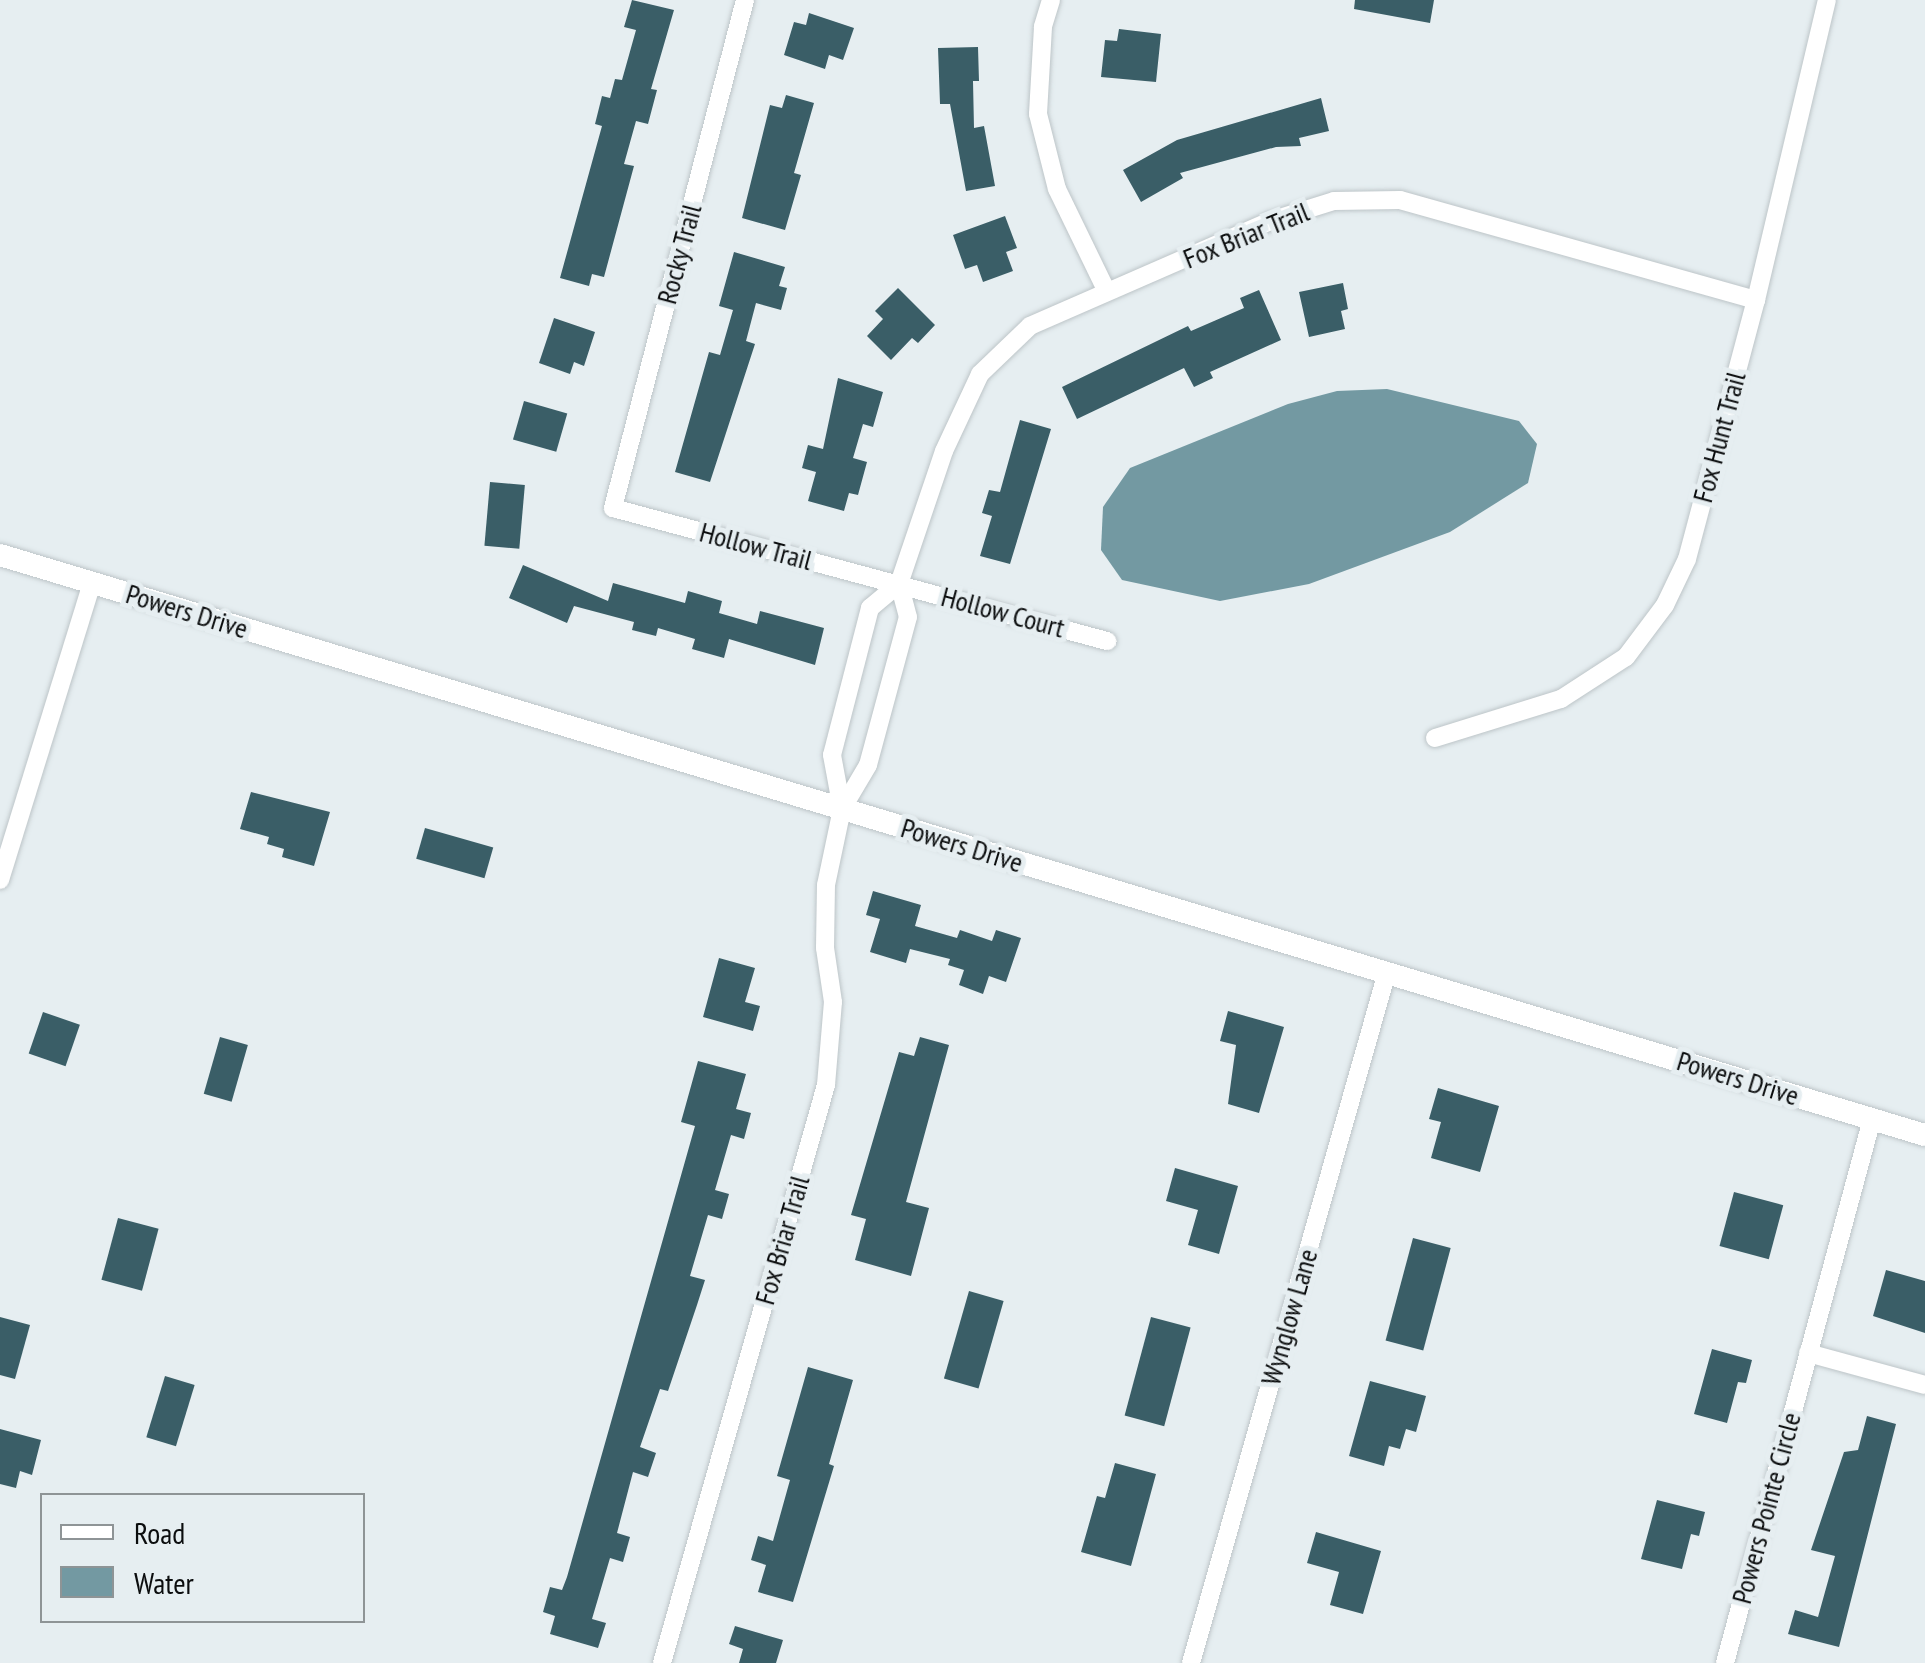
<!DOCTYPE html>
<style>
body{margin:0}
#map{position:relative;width:1925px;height:1663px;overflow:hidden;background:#e6eef1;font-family:"PT Sans Narrow",sans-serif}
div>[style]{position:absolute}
.water>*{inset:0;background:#7399a2}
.building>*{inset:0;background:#3a5e67;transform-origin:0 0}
.roads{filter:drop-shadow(0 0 2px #bdc5c8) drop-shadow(0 0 2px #bdc5c8)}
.minor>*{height:18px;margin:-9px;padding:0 9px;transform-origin:9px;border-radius:9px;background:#fff}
.tertiary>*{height:22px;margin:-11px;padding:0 11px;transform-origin:11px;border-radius:11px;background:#fff}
span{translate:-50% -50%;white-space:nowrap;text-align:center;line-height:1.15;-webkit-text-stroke:10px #e6eef1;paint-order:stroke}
.street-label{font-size:28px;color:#0b0d0e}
.legend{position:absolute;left:40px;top:1493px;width:325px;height:130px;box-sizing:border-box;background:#e6eef1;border:2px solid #8e9496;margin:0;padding:12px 18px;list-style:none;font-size:30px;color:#0b0d0e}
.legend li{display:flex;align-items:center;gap:20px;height:50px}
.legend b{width:50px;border:2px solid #8e9496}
</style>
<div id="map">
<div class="water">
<i style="clip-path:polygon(1387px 389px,1519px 421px,1537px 444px,1528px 483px,1450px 532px,1309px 584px,1220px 601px,1122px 580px,1101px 550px,1103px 507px,1130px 468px,1288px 404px,1337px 391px)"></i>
</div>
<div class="building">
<i style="clip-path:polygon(632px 0,674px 10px,651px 89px,657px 90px,648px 124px,636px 121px,624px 164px,634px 166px,604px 277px,592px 274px,589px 286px,560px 278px,602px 126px,595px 124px,602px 96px,610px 98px,615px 79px,622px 80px,636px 30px,624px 27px)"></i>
<i style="clip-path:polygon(1355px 0,1434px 0,1430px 23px,1354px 9px)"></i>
<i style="clip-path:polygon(809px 13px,854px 28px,843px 60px,829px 55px,825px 69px,784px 55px,794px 22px,806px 25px)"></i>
<i style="clip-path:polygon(1119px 29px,1161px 34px,1156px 82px,1101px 77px,1105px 40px,1117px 41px)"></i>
<i style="clip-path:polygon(978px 47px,979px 81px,973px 81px,974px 128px,984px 126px,995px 186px,966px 191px,950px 104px,940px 104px,938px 48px)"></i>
<i style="clip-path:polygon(786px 95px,814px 103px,794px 173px,801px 175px,785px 230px,742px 218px,770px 105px,782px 108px)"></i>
<i style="clip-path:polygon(1321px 98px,1329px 131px,1299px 138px,1301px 146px,1276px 147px,1180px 173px,1183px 178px,1141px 202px,1123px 170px,1177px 140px)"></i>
<i style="clip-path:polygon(1005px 216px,1017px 248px,1006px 252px,1013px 271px,983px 282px,977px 265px,965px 269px,953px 235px)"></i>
<i style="clip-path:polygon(734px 252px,785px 267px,779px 286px,787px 288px,781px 310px,756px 303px,746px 341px,755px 344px,710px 482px,675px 472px,709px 352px,720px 355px,733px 310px,719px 306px)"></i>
<i style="clip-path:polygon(1343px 283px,1348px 309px,1341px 311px,1345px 329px,1309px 337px,1299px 292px)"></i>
<i style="clip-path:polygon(898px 288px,935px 325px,918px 343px,912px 338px,891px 360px,867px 336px,883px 319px,875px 311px)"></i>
<i style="clip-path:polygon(1259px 290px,1281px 340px,1210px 372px,1213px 378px,1194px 387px,1184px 368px,1077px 419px,1062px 387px,1188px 326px,1191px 331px,1244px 308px,1240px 298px)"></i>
<i style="clip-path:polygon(554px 318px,595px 332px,584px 366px,574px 362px,570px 374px,539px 363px)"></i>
<i style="clip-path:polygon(838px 378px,883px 392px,873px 427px,863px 424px,853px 458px,867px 462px,858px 495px,849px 493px,844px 511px,808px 501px,816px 472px,802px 468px,808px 445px,823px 449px)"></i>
<i style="left:524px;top:401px;width:45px;height:40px;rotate:16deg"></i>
<i style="clip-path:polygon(1020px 420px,1051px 429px,1010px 564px,980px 556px,992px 516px,982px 513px,989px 490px,1000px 492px)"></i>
<i style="left:490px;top:482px;width:35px;height:64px;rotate:5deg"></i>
<i style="clip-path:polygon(523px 565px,608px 601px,613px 583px,685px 603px,688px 591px,722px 601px,719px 613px,757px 624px,760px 611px,824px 628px,815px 665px,729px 639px,724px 658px,692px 649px,695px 639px,658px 628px,656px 636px,632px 630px,634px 622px,574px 606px,567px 623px,509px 598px)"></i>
<i style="clip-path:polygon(251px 792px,330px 812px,314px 866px,282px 857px,284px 849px,267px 844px,269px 837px,240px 829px)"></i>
<i style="left:425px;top:828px;width:71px;height:32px;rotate:16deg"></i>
<i style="clip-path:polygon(873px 891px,921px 905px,915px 926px,957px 938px,960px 930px,992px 941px,996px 930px,1021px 938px,1006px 982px,989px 976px,983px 994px,959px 985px,964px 970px,948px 965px,950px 959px,910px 949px,906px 963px,870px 952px,880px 919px,866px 915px)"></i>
<i style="clip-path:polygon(719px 958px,755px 968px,745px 1002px,760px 1006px,753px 1031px,703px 1017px)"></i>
<i style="clip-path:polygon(1228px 1011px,1284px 1027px,1259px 1113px,1228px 1104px,1236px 1045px,1220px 1041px)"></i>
<i style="left:43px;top:1012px;width:39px;height:44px;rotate:19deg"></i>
<i style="left:220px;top:1037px;width:29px;height:59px;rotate:16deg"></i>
<i style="clip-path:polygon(920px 1037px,949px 1045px,906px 1202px,929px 1208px,911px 1276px,855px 1260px,866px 1219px,851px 1215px,899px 1052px,914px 1056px)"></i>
<i style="clip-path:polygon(698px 1061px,746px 1074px,736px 1109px,751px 1113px,744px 1139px,731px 1135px,715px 1190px,729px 1194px,722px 1219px,708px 1215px,690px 1276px,705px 1280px,697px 1305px,668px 1391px,660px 1389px,640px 1447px,656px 1453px,648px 1477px,633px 1472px,617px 1533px,630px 1537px,623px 1562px,610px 1558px,592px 1619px,606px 1623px,598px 1648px,550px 1634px,555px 1616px,543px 1612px,550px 1587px,562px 1590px,567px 1577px,665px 1232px,695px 1126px,681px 1122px)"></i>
<i style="clip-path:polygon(1438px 1088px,1499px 1106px,1480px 1172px,1431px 1158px,1441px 1122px,1429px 1119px)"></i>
<i style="clip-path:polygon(1175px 1168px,1238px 1186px,1219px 1254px,1188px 1245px,1198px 1210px,1166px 1201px)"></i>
<i style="left:1734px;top:1192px;width:51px;height:56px;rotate:15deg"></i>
<i style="left:118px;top:1218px;width:42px;height:64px;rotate:15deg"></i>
<i style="left:1413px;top:1238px;width:39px;height:106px;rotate:15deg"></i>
<i style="clip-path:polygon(1886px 1270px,1925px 1281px,1925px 1333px,1873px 1316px)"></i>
<i style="left:969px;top:1291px;width:36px;height:91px;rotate:16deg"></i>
<i style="clip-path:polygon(0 1317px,30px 1325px,15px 1379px,0 1375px)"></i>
<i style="left:1151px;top:1317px;width:41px;height:102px;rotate:15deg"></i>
<i style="clip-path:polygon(1712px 1349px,1752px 1360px,1746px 1383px,1738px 1382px,1727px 1423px,1694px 1414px)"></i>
<i style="clip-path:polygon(808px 1367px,853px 1380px,829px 1464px,834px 1466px,793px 1602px,758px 1592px,766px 1565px,751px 1560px,758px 1536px,773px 1541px,790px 1480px,777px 1476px)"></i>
<i style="left:165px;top:1376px;width:31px;height:64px;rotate:17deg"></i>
<i style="clip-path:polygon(1370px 1381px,1426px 1396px,1416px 1432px,1406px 1429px,1400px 1449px,1389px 1446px,1384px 1466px,1349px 1456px)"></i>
<i style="clip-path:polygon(1867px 1416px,1896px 1424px,1839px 1647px,1788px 1634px,1795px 1610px,1818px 1617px,1835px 1556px,1811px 1550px,1844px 1452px,1858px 1450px)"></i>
<i style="clip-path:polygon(0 1429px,41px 1440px,32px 1475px,20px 1471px,16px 1488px,0 1484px)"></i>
<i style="clip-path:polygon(1115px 1463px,1156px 1474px,1131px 1566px,1081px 1552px,1097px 1496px,1105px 1498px)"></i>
<i style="clip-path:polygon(1657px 1500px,1705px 1512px,1699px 1536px,1691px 1534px,1682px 1569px,1641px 1559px)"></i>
<i style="clip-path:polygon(1316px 1532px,1381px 1551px,1363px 1614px,1330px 1605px,1339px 1572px,1307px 1563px)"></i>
<i style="clip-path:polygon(735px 1626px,783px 1640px,776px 1663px,739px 1663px,743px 1649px,729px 1644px)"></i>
</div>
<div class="roads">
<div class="minor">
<i style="left:745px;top:0;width:525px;rotate:104.57deg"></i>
<i style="left:613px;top:508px;width:512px;rotate:15.07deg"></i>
<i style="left:1051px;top:0;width:28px;rotate:107deg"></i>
<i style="left:1043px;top:27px;width:87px;rotate:93.3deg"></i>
<i style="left:1038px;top:114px;width:77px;rotate:75.8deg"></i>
<i style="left:1057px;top:189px;width:114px;rotate:64.1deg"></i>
<i style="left:1435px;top:738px;width:132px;rotate:-17.2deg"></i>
<i style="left:1561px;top:699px;width:77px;rotate:-32.9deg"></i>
<i style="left:1626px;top:657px;width:65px;rotate:-53.1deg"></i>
<i style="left:1665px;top:605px;width:51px;rotate:-64.4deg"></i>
<i style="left:1687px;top:559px;width:268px;rotate:-75.1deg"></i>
<i style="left:1756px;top:300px;width:308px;rotate:-76.7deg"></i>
<i style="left:842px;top:809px;width:55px;rotate:-100.5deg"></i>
<i style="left:832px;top:755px;width:152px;rotate:-75.5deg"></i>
<i style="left:870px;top:608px;width:38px;rotate:-40deg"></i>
<i style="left:899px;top:584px;width:140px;rotate:-71.3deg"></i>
<i style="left:944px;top:451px;width:85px;rotate:-64.9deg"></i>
<i style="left:980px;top:374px;width:69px;rotate:-43.8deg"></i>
<i style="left:1030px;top:326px;width:262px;rotate:-23.6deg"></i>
<i style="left:1270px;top:221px;width:67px;rotate:-17.4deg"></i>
<i style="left:1334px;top:201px;width:66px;rotate:-0.9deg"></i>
<i style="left:1400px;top:200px;width:370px;rotate:15.7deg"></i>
<i style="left:0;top:880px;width:312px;rotate:-72.8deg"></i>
<i style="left:1808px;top:1353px;width:121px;rotate:15.3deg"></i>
<i style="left:662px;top:1663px;width:601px;rotate:-74.16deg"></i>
<i style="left:826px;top:1085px;width:83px;rotate:-85.2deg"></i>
<i style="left:833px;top:1002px;width:55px;rotate:-98.4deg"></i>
<i style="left:825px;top:948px;width:63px;rotate:-89.1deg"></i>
<i style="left:826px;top:885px;width:78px;rotate:-78.1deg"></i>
<i style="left:842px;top:809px;width:51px;rotate:-59.4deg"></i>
<i style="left:868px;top:765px;width:153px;rotate:-74.9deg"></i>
<i style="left:908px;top:617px;width:34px;rotate:-105deg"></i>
<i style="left:1191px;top:1663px;width:718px;rotate:-74.16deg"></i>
<i style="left:1725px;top:1663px;width:564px;rotate:-74.88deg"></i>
</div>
<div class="tertiary">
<i style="left:0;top:555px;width:2010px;rotate:16.77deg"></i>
</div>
</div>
<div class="street-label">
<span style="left:1246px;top:235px;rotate:-22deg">Fox Briar Trail</span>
<span style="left:679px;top:254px;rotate:-75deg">Rocky Trail</span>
<span style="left:1719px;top:437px;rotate:-75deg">Fox Hunt Trail</span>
<span style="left:756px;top:546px;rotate:15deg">Hollow Trail</span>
<span style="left:187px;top:611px;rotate:17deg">Powers Drive</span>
<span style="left:1003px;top:612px;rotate:15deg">Hollow Court</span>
<span style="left:962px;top:845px;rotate:17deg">Powers Drive</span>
<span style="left:1738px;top:1078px;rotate:17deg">Powers Drive</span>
<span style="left:782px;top:1240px;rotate:-74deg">Fox Briar Trail</span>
<span style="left:1289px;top:1317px;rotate:-74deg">Wynglow Lane</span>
<span style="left:1766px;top:1508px;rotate:-75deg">Powers Pointe Circle</span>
</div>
<ul class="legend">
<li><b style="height:12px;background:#fff"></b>Road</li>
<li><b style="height:28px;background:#7399a2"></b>Water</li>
</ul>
</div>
